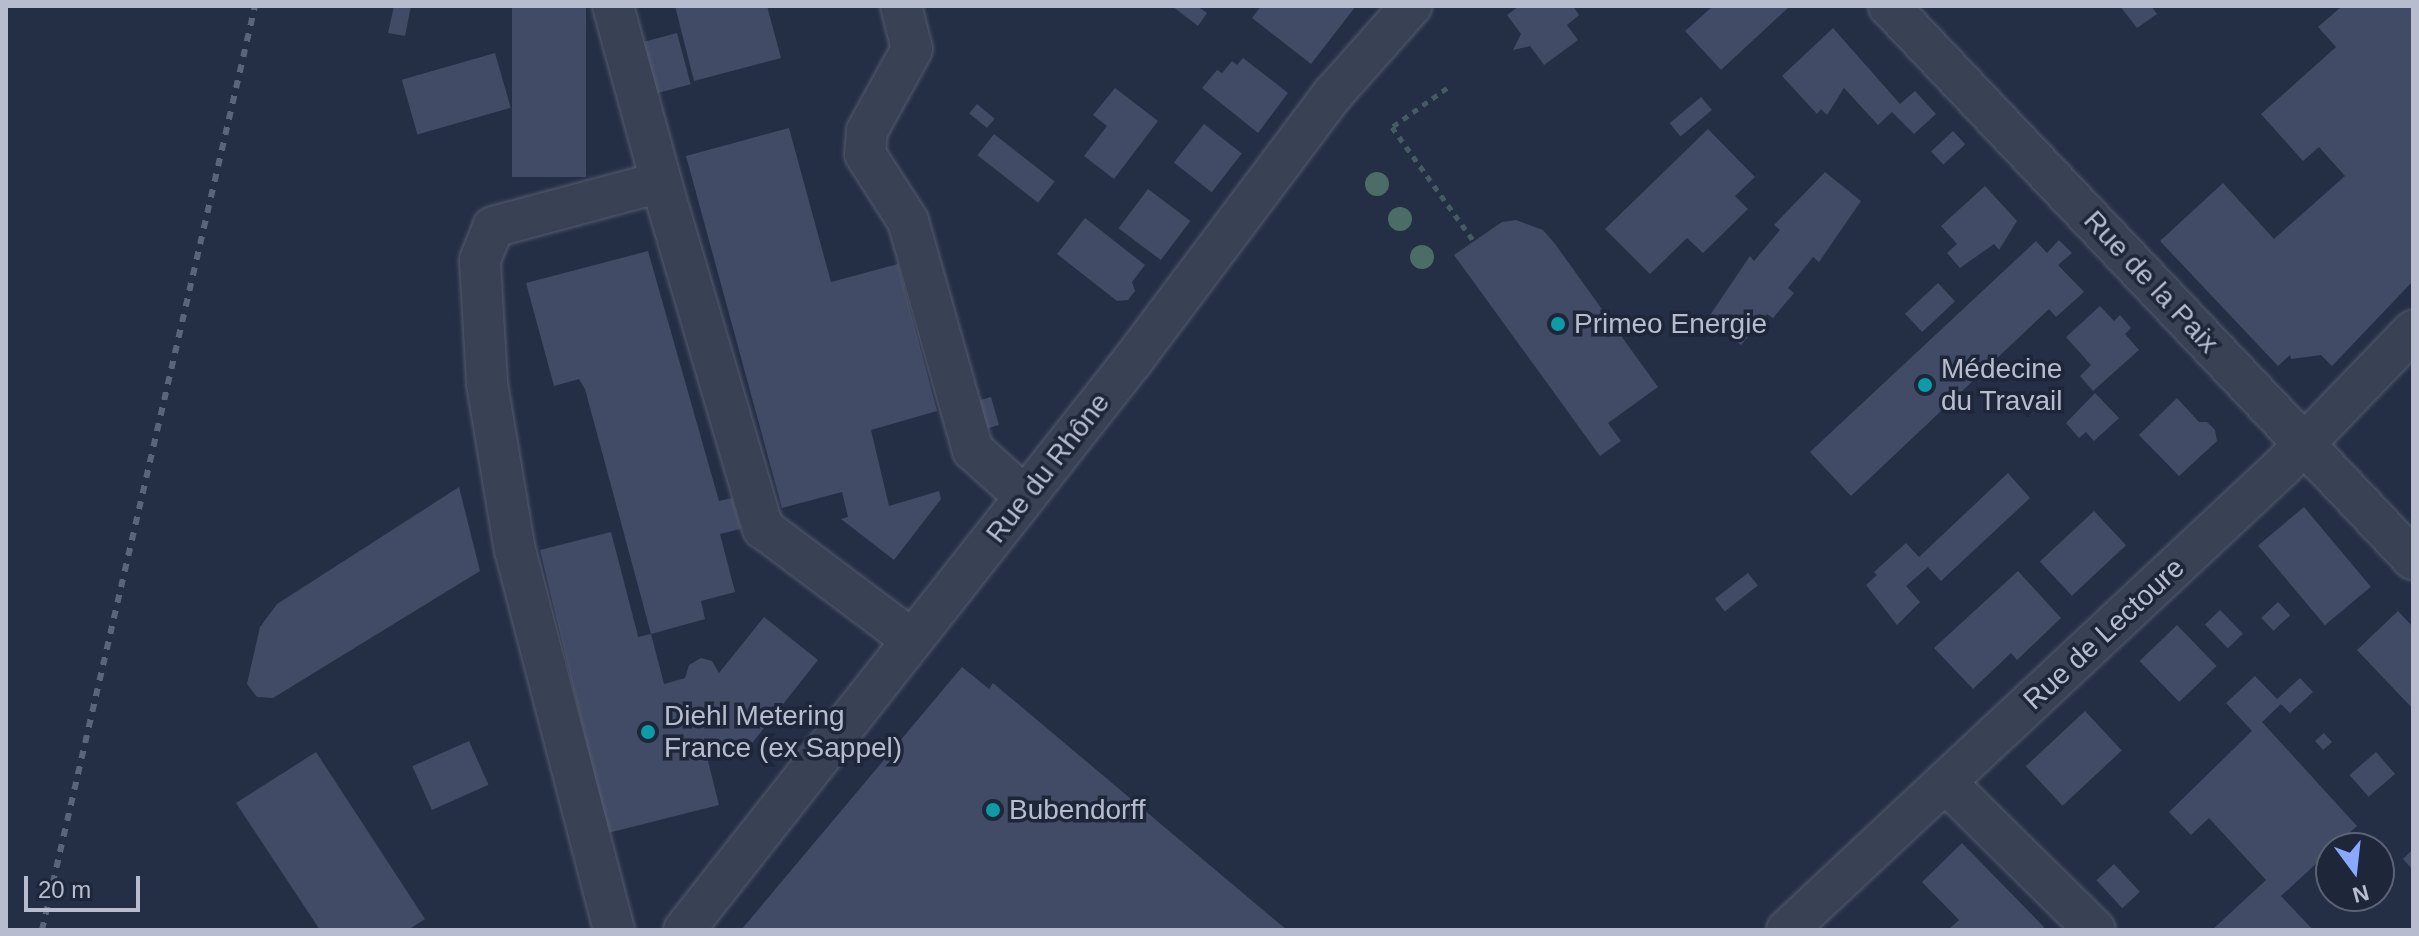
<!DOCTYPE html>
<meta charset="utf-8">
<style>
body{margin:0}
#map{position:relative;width:2419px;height:936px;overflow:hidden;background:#242e45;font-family:Helvetica,sans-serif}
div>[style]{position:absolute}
.building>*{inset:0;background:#414b65;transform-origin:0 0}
.path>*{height:5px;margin-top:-2.5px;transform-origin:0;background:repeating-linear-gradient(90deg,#455b62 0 6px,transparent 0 12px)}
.roads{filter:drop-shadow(0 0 2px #555c6f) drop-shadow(0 0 2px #555c6f)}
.minor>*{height:40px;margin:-20px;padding:0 20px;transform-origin:20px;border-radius:20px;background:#394154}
.rail>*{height:6px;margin-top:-3px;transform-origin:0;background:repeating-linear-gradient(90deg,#5b647c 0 8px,transparent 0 16px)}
.trees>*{width:24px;height:24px;margin:-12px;border-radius:50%;background:#4c6d65}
.dots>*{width:22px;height:22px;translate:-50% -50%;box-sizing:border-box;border:4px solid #1e263a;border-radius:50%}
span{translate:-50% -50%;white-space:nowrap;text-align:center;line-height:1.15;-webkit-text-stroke:7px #1e263a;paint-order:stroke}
.street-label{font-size:28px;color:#b7bdce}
.poi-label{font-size:28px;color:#b7bdce}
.left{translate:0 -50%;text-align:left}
.frame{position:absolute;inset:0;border:8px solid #b7bdce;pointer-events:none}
.north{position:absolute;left:2315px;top:832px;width:80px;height:80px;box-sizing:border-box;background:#1e263a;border:2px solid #5b6275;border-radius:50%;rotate:165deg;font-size:22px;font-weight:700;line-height:32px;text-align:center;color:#b7bdce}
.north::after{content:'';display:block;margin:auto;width:28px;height:36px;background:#8aa8ff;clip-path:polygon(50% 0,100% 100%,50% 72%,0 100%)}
.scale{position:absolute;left:24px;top:876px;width:116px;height:36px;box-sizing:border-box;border:4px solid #b7bdce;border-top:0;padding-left:10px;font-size:24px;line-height:28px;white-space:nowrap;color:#b7bdce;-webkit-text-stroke:6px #1e263a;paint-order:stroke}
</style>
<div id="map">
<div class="building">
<i style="clip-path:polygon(394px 6px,411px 6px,405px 36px,388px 33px)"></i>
<i style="left:512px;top:6px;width:74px;height:171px"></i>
<i style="clip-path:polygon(675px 6px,767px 6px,781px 58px,694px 81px)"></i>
<i style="clip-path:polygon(1172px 6px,1197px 6px,1207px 13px,1198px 26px)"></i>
<i style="clip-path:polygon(1261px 6px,1356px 6px,1311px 64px,1252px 18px)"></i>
<i style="clip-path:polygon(1519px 6px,1573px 6px,1579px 15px,1567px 25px,1578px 40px,1544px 65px,1530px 46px,1513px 50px,1521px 34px,1507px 15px)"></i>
<i style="clip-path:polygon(1713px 6px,1790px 6px,1721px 70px,1685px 31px)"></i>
<i style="clip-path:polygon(2120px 6px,2151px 6px,2157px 14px,2137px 28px)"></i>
<i style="clip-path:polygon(2342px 6px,2413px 6px,2413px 281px,2332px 366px,2321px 355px,2291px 359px,2290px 355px,2278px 366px,2160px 241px,2223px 183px,2274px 239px,2345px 176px,2319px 147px,2303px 161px,2261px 114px,2336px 47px,2318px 27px)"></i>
<i style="clip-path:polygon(1833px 28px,1900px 104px,1915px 91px,1936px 114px,1914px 134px,1892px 112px,1878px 125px,1844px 88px,1827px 115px,1821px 109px,1817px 114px,1782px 76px)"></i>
<i style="left:677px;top:33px;width:53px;height:35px;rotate:75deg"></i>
<i style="left:495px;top:53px;width:57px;height:97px;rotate:74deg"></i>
<i style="clip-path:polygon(1243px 58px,1288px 93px,1258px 133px,1202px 88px,1217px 70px,1222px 73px,1232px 61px,1237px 65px)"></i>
<i style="clip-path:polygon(1115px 88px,1158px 121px,1114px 179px,1084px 156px,1107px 126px,1093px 115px)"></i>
<i style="left:1701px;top:97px;width:17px;height:41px;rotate:50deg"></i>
<i style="left:977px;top:104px;width:23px;height:12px;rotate:40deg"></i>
<i style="left:1204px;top:124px;width:48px;height:49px;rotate:38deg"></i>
<i style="clip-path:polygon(789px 128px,831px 282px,898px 264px,937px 411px,871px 430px,889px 506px,939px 491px,941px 499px,894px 560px,841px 519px,848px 517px,842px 492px,782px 508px,686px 156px)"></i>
<i style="clip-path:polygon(1708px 129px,1755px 177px,1735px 196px,1748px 209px,1703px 253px,1687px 238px,1650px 274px,1605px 229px)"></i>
<i style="left:1953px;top:131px;width:18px;height:30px;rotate:47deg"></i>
<i style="left:994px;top:134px;width:77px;height:27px;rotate:38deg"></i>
<i style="clip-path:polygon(1825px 172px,1861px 201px,1819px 262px,1813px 257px,1788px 288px,1794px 293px,1773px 318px,1767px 314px,1741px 345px,1708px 318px,1750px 256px,1754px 261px,1780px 230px,1774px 225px)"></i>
<i style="clip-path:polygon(1985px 186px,2017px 221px,1999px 250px,1994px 244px,1960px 268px,1947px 253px,1957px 244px,1941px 226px)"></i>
<i style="left:1148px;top:189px;width:53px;height:49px;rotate:37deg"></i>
<i style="clip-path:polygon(1085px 218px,1145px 265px,1132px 282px,1135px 291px,1128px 300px,1117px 301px,1057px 254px)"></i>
<i style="clip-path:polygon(1516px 220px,1543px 230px,1555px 244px,1658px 387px,1608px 423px,1621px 441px,1600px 456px,1454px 255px,1502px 222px)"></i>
<i style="clip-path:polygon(2059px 240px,2072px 253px,2058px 265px,2084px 292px,2056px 317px,2049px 309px,1851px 496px,1810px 452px,2036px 241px,2047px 253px)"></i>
<i style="clip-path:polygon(648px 251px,719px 501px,732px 498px,741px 529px,720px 534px,735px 592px,701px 601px,705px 619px,651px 634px,585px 389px,579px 379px,554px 386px,526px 283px)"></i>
<i style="left:1938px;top:283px;width:25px;height:45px;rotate:47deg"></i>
<i style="clip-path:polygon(2100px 306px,2114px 321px,2120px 315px,2131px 328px,2125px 334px,2139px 350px,2093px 391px,2080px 376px,2091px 365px,2066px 337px)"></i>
<i style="clip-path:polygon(2095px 393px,2119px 418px,2094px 441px,2086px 432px,2079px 438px,2066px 423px)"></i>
<i style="left:991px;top:397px;width:29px;height:15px;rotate:74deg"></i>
<i style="clip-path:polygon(2177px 398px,2199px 422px,2207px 422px,2215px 430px,2217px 441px,2179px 476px,2139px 435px)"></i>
<i style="clip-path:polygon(2008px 473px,2030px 498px,1941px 581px,1928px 567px,1906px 586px,1920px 602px,1897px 625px,1866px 585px,1877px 575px,1874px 572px,1906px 543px,1919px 557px)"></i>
<i style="clip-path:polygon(459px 487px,480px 571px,273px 698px,257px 697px,247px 684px,260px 627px,277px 604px)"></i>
<i style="left:2304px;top:507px;width:104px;height:60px;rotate:50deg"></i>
<i style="left:2094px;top:511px;width:47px;height:74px;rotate:47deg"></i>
<i style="clip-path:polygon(611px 532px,637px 632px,638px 637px,651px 634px,664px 684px,685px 678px,689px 665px,701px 658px,712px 661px,719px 673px,764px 617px,818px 660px,745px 752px,740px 739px,705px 749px,719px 805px,608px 833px,540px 550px)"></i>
<i style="clip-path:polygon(2018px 571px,2061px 618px,2017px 660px,2011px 653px,1973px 689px,1934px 648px)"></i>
<i style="left:1748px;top:573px;width:16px;height:42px;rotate:52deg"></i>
<i style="left:2278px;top:602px;width:18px;height:23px;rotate:47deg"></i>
<i style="left:2220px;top:610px;width:33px;height:21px;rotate:46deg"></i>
<i style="clip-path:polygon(2398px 611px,2413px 627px,2413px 709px,2357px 650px)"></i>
<i style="left:2177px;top:625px;width:57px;height:52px;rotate:46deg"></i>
<i style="clip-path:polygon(962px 667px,989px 689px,993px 683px,1287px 930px,741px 930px)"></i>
<i style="clip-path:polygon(2255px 676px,2277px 699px,2300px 678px,2313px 692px,2290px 713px,2281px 704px,2262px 722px,2357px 826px,2281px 896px,2313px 930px,2212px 930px,2266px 880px,2209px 818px,2191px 835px,2169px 812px,2252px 731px,2226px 703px)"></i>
<i style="left:2085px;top:711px;width:54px;height:81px;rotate:47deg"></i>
<i style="left:2324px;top:733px;width:12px;height:12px;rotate:48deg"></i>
<i style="left:469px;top:741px;width:48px;height:62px;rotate:66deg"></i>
<i style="clip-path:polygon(316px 752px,425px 919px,408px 930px,320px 930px,236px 803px)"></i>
<i style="left:2376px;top:752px;width:29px;height:35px;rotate:49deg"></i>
<i style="clip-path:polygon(1962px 843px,2044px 927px,2041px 930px,1948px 930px,1959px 920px,1922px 882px)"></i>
<i style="clip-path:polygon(2413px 849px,2413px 870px,2403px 859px)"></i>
<i style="left:2114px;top:864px;width:38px;height:24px;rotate:47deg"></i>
</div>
<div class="path">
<i style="left:1447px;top:88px;width:67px;rotate:144.7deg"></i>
<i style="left:1392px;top:127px;width:139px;rotate:54.4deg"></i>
</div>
<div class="roads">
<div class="minor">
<i style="left:613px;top:6px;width:182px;rotate:74.7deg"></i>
<i style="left:901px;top:6px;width:44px;rotate:75.7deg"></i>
<i style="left:912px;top:49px;width:94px;rotate:118.8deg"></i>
<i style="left:867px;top:131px;width:23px;rotate:95deg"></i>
<i style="left:865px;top:154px;width:80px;rotate:57.3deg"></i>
<i style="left:908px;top:221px;width:238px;rotate:74.2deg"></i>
<i style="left:973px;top:450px;width:70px;rotate:42.1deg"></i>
<i style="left:1889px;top:6px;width:762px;rotate:46.54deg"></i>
<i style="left:1946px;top:783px;width:209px;rotate:44.6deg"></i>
<i style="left:614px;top:930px;width:392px;rotate:-104.6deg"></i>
<i style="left:515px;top:551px;width:170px;rotate:-99.5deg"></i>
<i style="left:487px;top:383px;width:123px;rotate:-93.3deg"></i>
<i style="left:480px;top:260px;width:35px;rotate:-68deg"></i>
<i style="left:493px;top:227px;width:174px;rotate:-15deg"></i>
<i style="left:661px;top:182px;width:361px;rotate:73.6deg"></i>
<i style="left:763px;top:528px;width:186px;rotate:36.9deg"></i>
<i style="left:684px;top:930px;width:726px;rotate:-51.77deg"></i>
<i style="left:1133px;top:360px;width:333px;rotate:-53.1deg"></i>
<i style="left:1333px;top:94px;width:118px;rotate:-48.4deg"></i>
<i style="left:1787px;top:930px;width:678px;rotate:-43.09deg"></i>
<i style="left:2282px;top:467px;width:189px;rotate:-46.1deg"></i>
</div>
</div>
<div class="rail">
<i style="left:42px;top:930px;width:948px;rotate:-77.02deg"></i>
</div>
<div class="trees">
<i style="left:1377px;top:184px"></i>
<i style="left:1400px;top:219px"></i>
<i style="left:1422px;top:257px"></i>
</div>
<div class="dots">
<i style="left:1558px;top:324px;background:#0f9aa8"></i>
<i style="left:1925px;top:385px;background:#0f9aa8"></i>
<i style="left:648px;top:732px;background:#0f9aa8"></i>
<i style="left:993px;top:810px;background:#0f9aa8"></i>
</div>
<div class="street-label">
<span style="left:2151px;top:282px;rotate:47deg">Rue de la Paix</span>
<span style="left:1048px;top:468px;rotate:-52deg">Rue du Rhône</span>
<span style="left:2104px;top:634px;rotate:-43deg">Rue de Lectoure</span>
</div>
<div class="poi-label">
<span class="left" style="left:1574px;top:324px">Primeo Energie</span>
<span class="left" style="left:1941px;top:385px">Médecine<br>du Travail</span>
<span class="left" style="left:664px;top:732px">Diehl Metering<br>France (ex Sappel)</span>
<span class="left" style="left:1009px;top:810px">Bubendorff</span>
</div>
<div class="frame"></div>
<div class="north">N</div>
<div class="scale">20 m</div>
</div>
